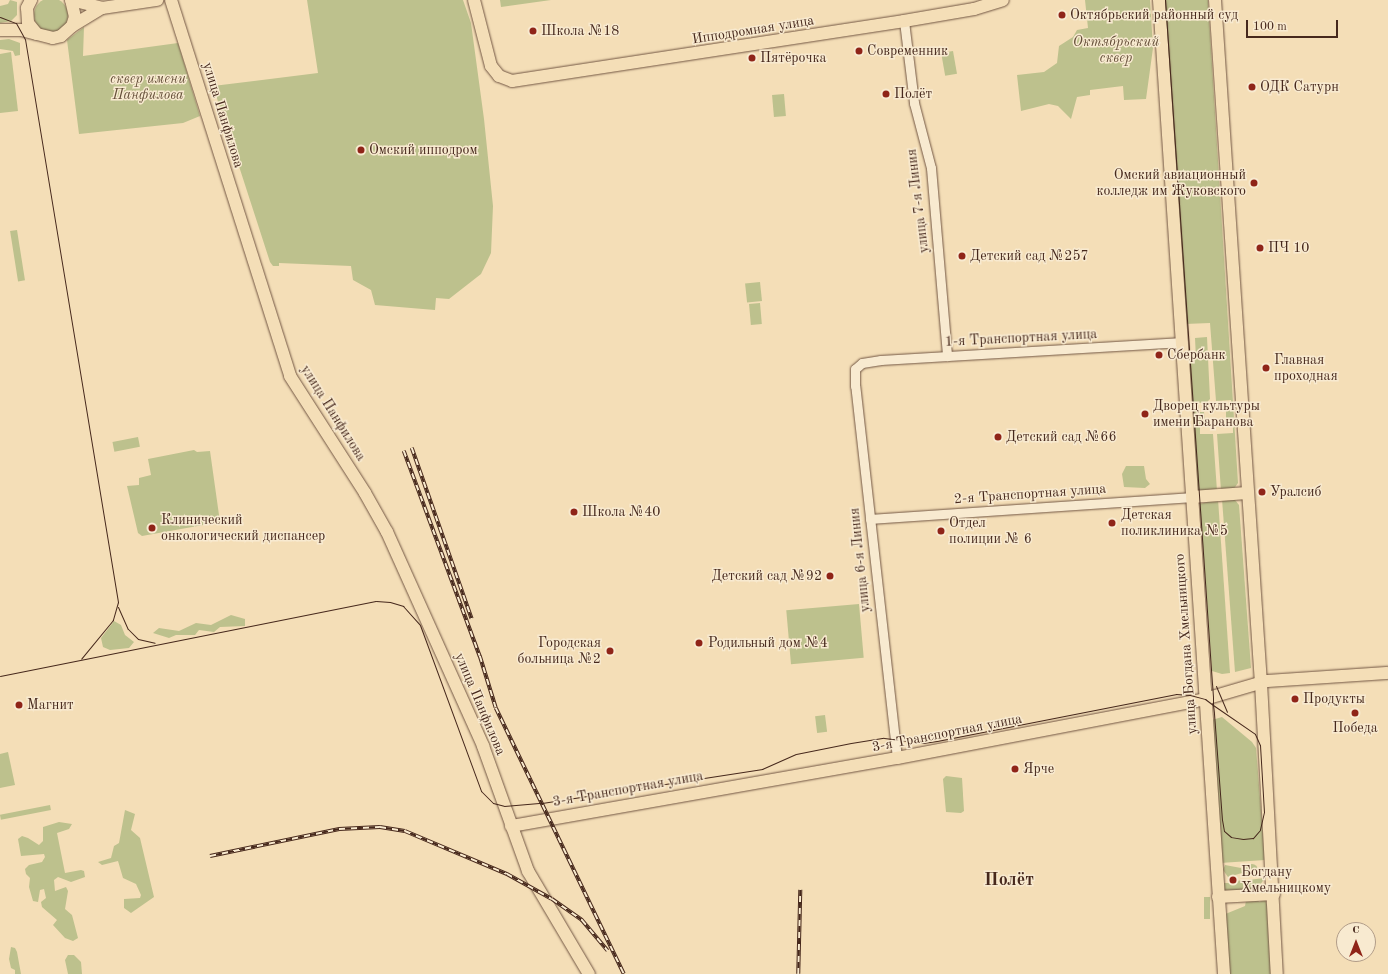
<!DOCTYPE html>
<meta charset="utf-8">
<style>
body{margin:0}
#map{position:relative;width:1388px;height:974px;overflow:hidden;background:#f4deb7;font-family:"Old Standard TT",serif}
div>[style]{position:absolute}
.green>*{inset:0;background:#bdc18d;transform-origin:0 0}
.round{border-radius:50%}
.roads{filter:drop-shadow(0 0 1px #725643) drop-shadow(0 0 1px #725643)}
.minor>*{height:9px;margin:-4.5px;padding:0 4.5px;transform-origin:4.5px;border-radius:4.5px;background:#f8ead0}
.major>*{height:12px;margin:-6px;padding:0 6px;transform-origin:6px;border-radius:6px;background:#f4deb7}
.tram>*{height:1px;margin:-0.5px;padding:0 0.5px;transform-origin:0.5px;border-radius:0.5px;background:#46281c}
.rail>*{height:3.5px;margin-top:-1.75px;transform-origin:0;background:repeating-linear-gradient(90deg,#f8ead0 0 6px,#46281c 0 12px);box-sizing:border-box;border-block:1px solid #46281c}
.dots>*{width:11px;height:11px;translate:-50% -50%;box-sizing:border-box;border:2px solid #f8ead0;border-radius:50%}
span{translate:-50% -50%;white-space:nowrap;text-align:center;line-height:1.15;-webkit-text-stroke:3px #f8ead0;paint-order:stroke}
.poi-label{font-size:14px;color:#46281c}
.left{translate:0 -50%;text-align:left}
.right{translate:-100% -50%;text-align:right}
.street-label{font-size:14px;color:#46281c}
.park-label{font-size:14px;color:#644e38;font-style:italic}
.district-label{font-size:18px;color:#46281c;font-weight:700}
.north{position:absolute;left:1336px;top:922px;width:40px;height:40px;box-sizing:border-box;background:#f8ead0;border:1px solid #b19c88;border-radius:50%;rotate:0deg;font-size:11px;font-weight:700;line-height:16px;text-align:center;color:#46281c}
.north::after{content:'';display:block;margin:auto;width:14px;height:18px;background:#8f2418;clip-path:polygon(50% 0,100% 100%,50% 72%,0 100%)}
.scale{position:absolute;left:1246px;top:20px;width:92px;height:18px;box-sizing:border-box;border:2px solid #46281c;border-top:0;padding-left:5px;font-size:12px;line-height:14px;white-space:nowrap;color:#46281c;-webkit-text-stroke:3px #f8ead0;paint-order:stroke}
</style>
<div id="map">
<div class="green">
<i class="round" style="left:34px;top:-2px;width:34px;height:34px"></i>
<i style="clip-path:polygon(10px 0,17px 2px,17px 15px,11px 21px,0 23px,0 6px,8px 4px)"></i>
<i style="clip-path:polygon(307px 0,463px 0,471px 23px,484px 119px,493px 206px,491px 253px,481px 274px,449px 299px,436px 298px,435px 310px,375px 305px,371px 290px,353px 280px,351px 266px,279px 263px,279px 266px,273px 266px,270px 262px,213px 86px,318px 73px)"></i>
<i style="clip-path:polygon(500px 0,551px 0,501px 7px)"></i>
<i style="clip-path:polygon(1085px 0,1150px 0,1153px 48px,1146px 99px,1124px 100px,1123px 86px,1090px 90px,1090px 95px,1077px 97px,1071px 119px,1058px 106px,1049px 104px,1021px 111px,1017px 75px,1044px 72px,1057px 63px,1059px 46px,1073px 37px,1077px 30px,1088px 28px)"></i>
<i style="clip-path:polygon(1163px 0,1208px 0,1238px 483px,1233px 490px,1221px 491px,1217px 434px,1233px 433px,1233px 422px,1226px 423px,1226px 410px,1232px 410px,1231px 400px,1216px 401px,1210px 323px,1185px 324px)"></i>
<i style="clip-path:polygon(84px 27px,83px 56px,178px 43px,200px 116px,183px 123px,79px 134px,67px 40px)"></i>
<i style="clip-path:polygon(9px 39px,20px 43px,20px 55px,15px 56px,13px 51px,0 49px,0 40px)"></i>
<i style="left:953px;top:51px;width:23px;height:12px;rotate:80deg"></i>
<i style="clip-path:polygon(11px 52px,18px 111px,0 113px,0 54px)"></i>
<i style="left:784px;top:94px;width:22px;height:12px;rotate:85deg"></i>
<i style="left:17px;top:230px;width:51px;height:7px;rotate:81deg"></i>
<i style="left:760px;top:282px;width:19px;height:15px;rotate:84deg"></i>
<i style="left:760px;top:303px;width:21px;height:11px;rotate:85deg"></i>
<i style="clip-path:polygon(1207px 337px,1210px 399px,1207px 402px,1198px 403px,1199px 412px,1204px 412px,1205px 425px,1200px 425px,1200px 434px,1213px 434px,1217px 491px,1196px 492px,1189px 360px,1196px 359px,1195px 338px)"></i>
<i style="left:138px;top:437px;width:10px;height:26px;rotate:79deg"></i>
<i style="clip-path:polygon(194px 450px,197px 452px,210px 451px,220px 522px,142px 536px,138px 533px,127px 486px,139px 485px,139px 478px,151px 475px,148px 459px)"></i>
<i style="clip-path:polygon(1126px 466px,1144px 466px,1146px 479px,1150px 484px,1145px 488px,1124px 487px,1122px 474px)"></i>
<i style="clip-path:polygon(1218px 499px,1230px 673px,1222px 674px,1212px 671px,1200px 504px)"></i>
<i style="clip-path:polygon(1222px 499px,1235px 500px,1239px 505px,1251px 668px,1235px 672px)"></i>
<i style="left:859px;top:604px;width:54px;height:73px;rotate:85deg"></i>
<i style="clip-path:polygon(231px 615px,245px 619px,245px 626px,220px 627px,214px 632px,199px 630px,195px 635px,176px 635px,169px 638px,153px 633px,159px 628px,179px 631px,196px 623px,211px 625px)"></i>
<i style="clip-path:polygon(114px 621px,121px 625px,125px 635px,134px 642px,129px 648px,110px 650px,103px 647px,101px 638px)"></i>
<i style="left:825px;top:715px;width:17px;height:10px;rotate:83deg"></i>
<i style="clip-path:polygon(1222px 717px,1252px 742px,1256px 748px,1265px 860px,1220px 863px,1212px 720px)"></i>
<i style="clip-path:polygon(8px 752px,15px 785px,0 788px,0 754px)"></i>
<i style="clip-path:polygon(946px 776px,962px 778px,964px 811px,961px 813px,946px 812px,943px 779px)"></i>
<i style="left:50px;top:805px;width:5px;height:51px;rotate:79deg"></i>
<i style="clip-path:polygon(125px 810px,135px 814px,131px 830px,140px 838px,154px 897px,131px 913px,124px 908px,124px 899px,140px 898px,141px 895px,136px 884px,123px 878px,118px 861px,102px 865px,98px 862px,111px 858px,114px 846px,119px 843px)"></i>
<i style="clip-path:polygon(59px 822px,72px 824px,69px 829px,57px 833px,65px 873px,81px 870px,84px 871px,85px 877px,71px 882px,58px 877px,54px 880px,55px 891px,66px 887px,68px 891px,65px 909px,72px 915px,78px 938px,73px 941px,65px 938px,53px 925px,57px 920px,42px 907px,41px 902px,46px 898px,44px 889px,40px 890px,38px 902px,33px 901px,29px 887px,30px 878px,26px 874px,25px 869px,29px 865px,42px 862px,45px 857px,44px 854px,21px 856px,18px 839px,22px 836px,28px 838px,39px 845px,43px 841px,43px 827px)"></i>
<i class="round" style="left:1246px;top:864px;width:12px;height:12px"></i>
<i style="clip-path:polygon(1225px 865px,1241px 868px,1242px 873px,1228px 877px,1223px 870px)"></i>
<i style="clip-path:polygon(1265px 878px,1257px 889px,1249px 889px,1248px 880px)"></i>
<i style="clip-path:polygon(1243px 880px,1243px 890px,1224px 892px,1220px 883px,1236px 883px,1236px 881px)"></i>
<i style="left:1204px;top:897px;width:6px;height:22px"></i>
<i style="clip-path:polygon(1258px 900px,1259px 902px,1265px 900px,1267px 905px,1271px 974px,1227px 974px,1223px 915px,1245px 906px,1246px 901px)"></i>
<i style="clip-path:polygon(11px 947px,15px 948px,17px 952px,21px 974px,15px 974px,15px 970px,11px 968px,9px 959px)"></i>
<i style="clip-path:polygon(68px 955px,74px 955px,81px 962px,82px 974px,68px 974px,65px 960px)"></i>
</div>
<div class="roads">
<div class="minor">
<i style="left:904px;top:21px;width:83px;rotate:83deg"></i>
<i style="left:914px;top:103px;width:67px;rotate:75.3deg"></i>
<i style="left:931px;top:168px;width:189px;rotate:85.1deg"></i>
<i style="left:870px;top:519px;width:323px;rotate:-3.9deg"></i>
<i style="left:897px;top:758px;width:374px;rotate:-96.4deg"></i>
<i style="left:855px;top:386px;width:17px;rotate:-90deg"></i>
<i style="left:855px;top:369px;width:9px;rotate:-41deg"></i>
<i style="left:862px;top:363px;width:19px;rotate:-9deg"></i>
<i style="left:881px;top:360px;width:302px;rotate:-3.4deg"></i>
</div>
<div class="major">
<i style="left:31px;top:0;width:9px;rotate:117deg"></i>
<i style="left:27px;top:8px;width:15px;rotate:86deg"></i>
<i style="left:28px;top:23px;width:14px;rotate:51deg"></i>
<i style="left:37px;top:34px;width:16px;rotate:14deg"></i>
<i style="left:53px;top:38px;width:8px;rotate:-14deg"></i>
<i style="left:61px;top:36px;width:15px;rotate:-42deg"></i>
<i style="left:72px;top:26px;width:9px;rotate:-72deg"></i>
<i style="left:75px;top:17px;width:17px;rotate:-103deg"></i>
<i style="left:71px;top:0;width:32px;rotate:14deg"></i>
<i style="left:171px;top:0;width:394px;rotate:72.4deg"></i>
<i style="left:290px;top:376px;width:139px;rotate:57.3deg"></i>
<i style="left:365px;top:493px;width:45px;rotate:60.6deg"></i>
<i style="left:387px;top:532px;width:235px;rotate:65.8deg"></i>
<i style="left:483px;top:746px;width:133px;rotate:70.2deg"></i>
<i style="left:528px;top:871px;width:120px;rotate:59.4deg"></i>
<i style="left:474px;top:0;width:68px;rotate:75.6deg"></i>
<i style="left:491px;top:66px;width:13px;rotate:51deg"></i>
<i style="left:499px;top:76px;width:14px;rotate:21deg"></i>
<i style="left:512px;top:81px;width:397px;rotate:-8.7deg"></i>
<i style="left:904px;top:21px;width:71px;rotate:-9.7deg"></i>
<i style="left:974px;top:9px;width:30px;rotate:-17deg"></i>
<i style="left:1159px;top:0;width:976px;rotate:86.18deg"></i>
<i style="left:1215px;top:0;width:685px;rotate:86.15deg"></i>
<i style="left:1261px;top:683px;width:291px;rotate:86.9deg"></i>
<i style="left:72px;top:26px;width:35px;rotate:-31deg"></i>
<i style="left:102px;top:8px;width:56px;rotate:-8.3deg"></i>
<i style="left:0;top:30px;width:21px"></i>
<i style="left:21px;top:30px;width:16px;rotate:14deg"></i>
<i style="left:1192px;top:497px;width:55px;rotate:-4.2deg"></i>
<i style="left:511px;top:826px;width:392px;rotate:-10deg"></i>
<i style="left:897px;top:758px;width:314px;rotate:-10.8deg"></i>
<i style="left:1205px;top:699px;width:64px;rotate:-16.4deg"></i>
<i style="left:1266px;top:681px;width:122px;rotate:-3.8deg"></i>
<i style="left:1218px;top:897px;width:56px;rotate:-3.1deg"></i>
</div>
</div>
<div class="tram">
<i style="left:0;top:17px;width:17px;rotate:21deg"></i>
<i style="left:16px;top:23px;width:18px;rotate:61deg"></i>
<i style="left:25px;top:39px;width:571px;rotate:80.62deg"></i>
<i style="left:118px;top:602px;width:19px;rotate:106deg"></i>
<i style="left:113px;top:620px;width:50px;rotate:129.4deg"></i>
<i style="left:118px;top:607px;width:24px;rotate:66deg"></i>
<i style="left:128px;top:629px;width:14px;rotate:45deg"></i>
<i style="left:138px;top:639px;width:17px;rotate:13deg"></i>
<i style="left:0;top:676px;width:383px;rotate:-11.3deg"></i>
<i style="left:376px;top:601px;width:14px;rotate:4deg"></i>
<i style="left:390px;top:602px;width:14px;rotate:17deg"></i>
<i style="left:403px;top:606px;width:25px;rotate:48deg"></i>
<i style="left:420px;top:625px;width:177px;rotate:69.8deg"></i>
<i style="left:481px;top:791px;width:17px;rotate:45deg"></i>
<i style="left:493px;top:803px;width:11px;rotate:15deg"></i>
<i style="left:504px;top:806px;width:38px;rotate:-5deg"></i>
<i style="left:542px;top:803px;width:223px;rotate:-8.8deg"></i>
<i style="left:762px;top:769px;width:37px;rotate:-24deg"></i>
<i style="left:796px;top:754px;width:56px;rotate:-11.3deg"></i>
<i style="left:851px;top:743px;width:33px;rotate:-9deg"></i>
<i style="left:884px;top:738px;width:39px;rotate:7deg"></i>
<i style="left:923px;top:743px;width:14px;rotate:-8deg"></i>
<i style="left:937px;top:741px;width:244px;rotate:-11.1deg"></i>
<i style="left:1176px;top:694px;width:14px;rotate:4deg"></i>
<i style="left:1190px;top:695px;width:16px;rotate:15deg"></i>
<i style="left:1205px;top:699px;width:10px;rotate:37deg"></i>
<i style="left:1213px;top:705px;width:51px;rotate:34.6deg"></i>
<i style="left:1255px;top:734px;width:12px;rotate:66deg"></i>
<i style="left:1260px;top:745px;width:67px;rotate:86.6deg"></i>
<i style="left:1264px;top:812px;width:18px;rotate:103deg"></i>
<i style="left:1260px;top:830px;width:11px;rotate:131deg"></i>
<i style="left:1253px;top:838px;width:10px;rotate:174deg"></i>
<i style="left:1243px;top:839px;width:12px;rotate:-171deg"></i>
<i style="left:1231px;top:837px;width:9px;rotate:-139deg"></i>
<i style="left:1224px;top:831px;width:11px;rotate:-100deg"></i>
<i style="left:1222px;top:820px;width:107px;rotate:-94.3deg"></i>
<i style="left:1214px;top:713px;width:8px;rotate:-97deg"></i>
<i style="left:1213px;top:705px;width:8px;rotate:-90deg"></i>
<i style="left:1213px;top:697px;width:13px;rotate:-94deg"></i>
<i style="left:1212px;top:684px;width:686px;rotate:-93.93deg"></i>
<i style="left:1216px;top:686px;width:28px;rotate:67deg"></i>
</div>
<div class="rail">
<i style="left:412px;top:448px;width:181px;rotate:70.7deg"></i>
<i style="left:404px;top:451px;width:219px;rotate:69.7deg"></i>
<i style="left:480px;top:656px;width:54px;rotate:72.9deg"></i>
<i style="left:496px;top:708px;width:295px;rotate:64.3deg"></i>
<i style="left:210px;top:856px;width:132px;rotate:-11.8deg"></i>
<i style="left:339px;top:829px;width:41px;rotate:-2.8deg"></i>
<i style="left:380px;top:827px;width:25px;rotate:9deg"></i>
<i style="left:405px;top:831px;width:111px;rotate:22.9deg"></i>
<i style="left:507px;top:874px;width:51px;rotate:29.1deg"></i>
<i style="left:552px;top:899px;width:37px;rotate:35deg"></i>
<i style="left:582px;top:920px;width:40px;rotate:50deg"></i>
<i style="left:798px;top:974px;width:84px;rotate:-88.6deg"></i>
</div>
<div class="dots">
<i style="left:1062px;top:15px;background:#8f2418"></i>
<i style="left:533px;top:31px;background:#8f2418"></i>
<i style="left:859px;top:51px;background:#8f2418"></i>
<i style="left:752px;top:58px;background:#8f2418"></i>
<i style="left:1252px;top:87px;background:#8f2418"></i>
<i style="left:886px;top:94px;background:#8f2418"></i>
<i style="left:361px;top:150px;background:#8f2418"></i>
<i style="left:1254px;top:183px;background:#8f2418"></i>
<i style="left:1260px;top:248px;background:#8f2418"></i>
<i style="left:962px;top:256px;background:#8f2418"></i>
<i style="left:1159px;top:355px;background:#8f2418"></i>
<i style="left:1266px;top:368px;background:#8f2418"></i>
<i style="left:1145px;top:414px;background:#8f2418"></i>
<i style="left:998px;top:437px;background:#8f2418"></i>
<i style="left:1262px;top:492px;background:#8f2418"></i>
<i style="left:574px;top:512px;background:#8f2418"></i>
<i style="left:1112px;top:523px;background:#8f2418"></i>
<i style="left:152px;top:528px;background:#8f2418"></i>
<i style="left:941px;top:531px;background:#8f2418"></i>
<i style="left:830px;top:576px;background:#8f2418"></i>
<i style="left:699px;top:643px;background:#8f2418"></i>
<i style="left:610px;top:651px;background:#8f2418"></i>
<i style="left:1295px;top:699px;background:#8f2418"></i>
<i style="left:19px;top:705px;background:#8f2418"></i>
<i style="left:1355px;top:713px;background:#8f2418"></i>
<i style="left:1015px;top:769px;background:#8f2418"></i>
<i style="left:1233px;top:880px;background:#8f2418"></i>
</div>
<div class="poi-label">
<span class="left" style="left:1070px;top:15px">Октябрьский районный суд</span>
<span class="left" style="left:541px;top:31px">Школа №18</span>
<span class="left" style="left:867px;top:51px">Современник</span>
<span class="left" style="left:760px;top:58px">Пятёрочка</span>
<span class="left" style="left:1260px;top:87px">ОДК Сатурн</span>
<span class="left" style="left:894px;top:94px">Полёт</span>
<span class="left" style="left:369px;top:150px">Омский ипподром</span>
<span class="right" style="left:1246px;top:183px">Омский авиационный<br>колледж им Жуковского</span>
<span class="left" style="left:1268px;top:248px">ПЧ 10</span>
<span class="left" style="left:970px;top:256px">Детский сад №257</span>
<span class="left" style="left:1167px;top:355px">Сбербанк</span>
<span class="left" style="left:1274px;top:368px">Главная<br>проходная</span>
<span class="left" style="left:1153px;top:414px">Дворец культуры<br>имени Баранова</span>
<span class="left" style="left:1006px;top:437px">Детский сад №66</span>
<span class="left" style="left:1270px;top:492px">Уралсиб</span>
<span class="left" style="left:582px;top:512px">Школа №40</span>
<span class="left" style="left:1121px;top:523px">Детская<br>поликлиника №5</span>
<span class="left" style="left:161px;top:528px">Клинический<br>онкологический диспансер</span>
<span class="left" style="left:949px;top:531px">Отдел<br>полиции № 6</span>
<span class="right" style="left:822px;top:576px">Детский сад №92</span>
<span class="right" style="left:601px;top:651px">Городская<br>больница №2</span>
<span class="left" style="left:708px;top:643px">Родильный дом №4</span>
<span class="left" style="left:1303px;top:699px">Продукты</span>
<span class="left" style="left:27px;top:705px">Магнит</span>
<span style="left:1355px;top:728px">Победа</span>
<span class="left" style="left:1023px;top:769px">Ярче</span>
<span class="left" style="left:1241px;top:880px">Богдану<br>Хмельницкому</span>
</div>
<div class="street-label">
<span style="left:753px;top:30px;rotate:-9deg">Ипподромная улица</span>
<span style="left:223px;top:115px;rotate:73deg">улица Панфилова</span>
<span style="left:918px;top:201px;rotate:-97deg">улица 7-я Линия</span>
<span style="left:1021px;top:338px;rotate:-3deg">1-я Транспортная улица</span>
<span style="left:333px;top:413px;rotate:58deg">улица Панфилова</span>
<span style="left:1030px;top:494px;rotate:-4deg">2-я Транспортная улица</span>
<span style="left:860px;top:560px;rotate:-96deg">улица 6-я Линия</span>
<span style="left:1186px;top:644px;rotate:-94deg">улица Богдана Хмельницкого</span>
<span style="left:480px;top:704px;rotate:67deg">улица Панфилова</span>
<span style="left:947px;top:733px;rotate:-11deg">3-я Транспортная улица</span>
<span style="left:628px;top:789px;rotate:-10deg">3-я Транспортная улица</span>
</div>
<div class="park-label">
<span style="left:1116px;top:50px">Октябрьский<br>сквер</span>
<span style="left:148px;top:87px">сквер имени<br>Панфилова</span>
</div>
<div class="district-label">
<span style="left:1009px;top:880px">Полёт</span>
</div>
<div class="north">С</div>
<div class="scale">100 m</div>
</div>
